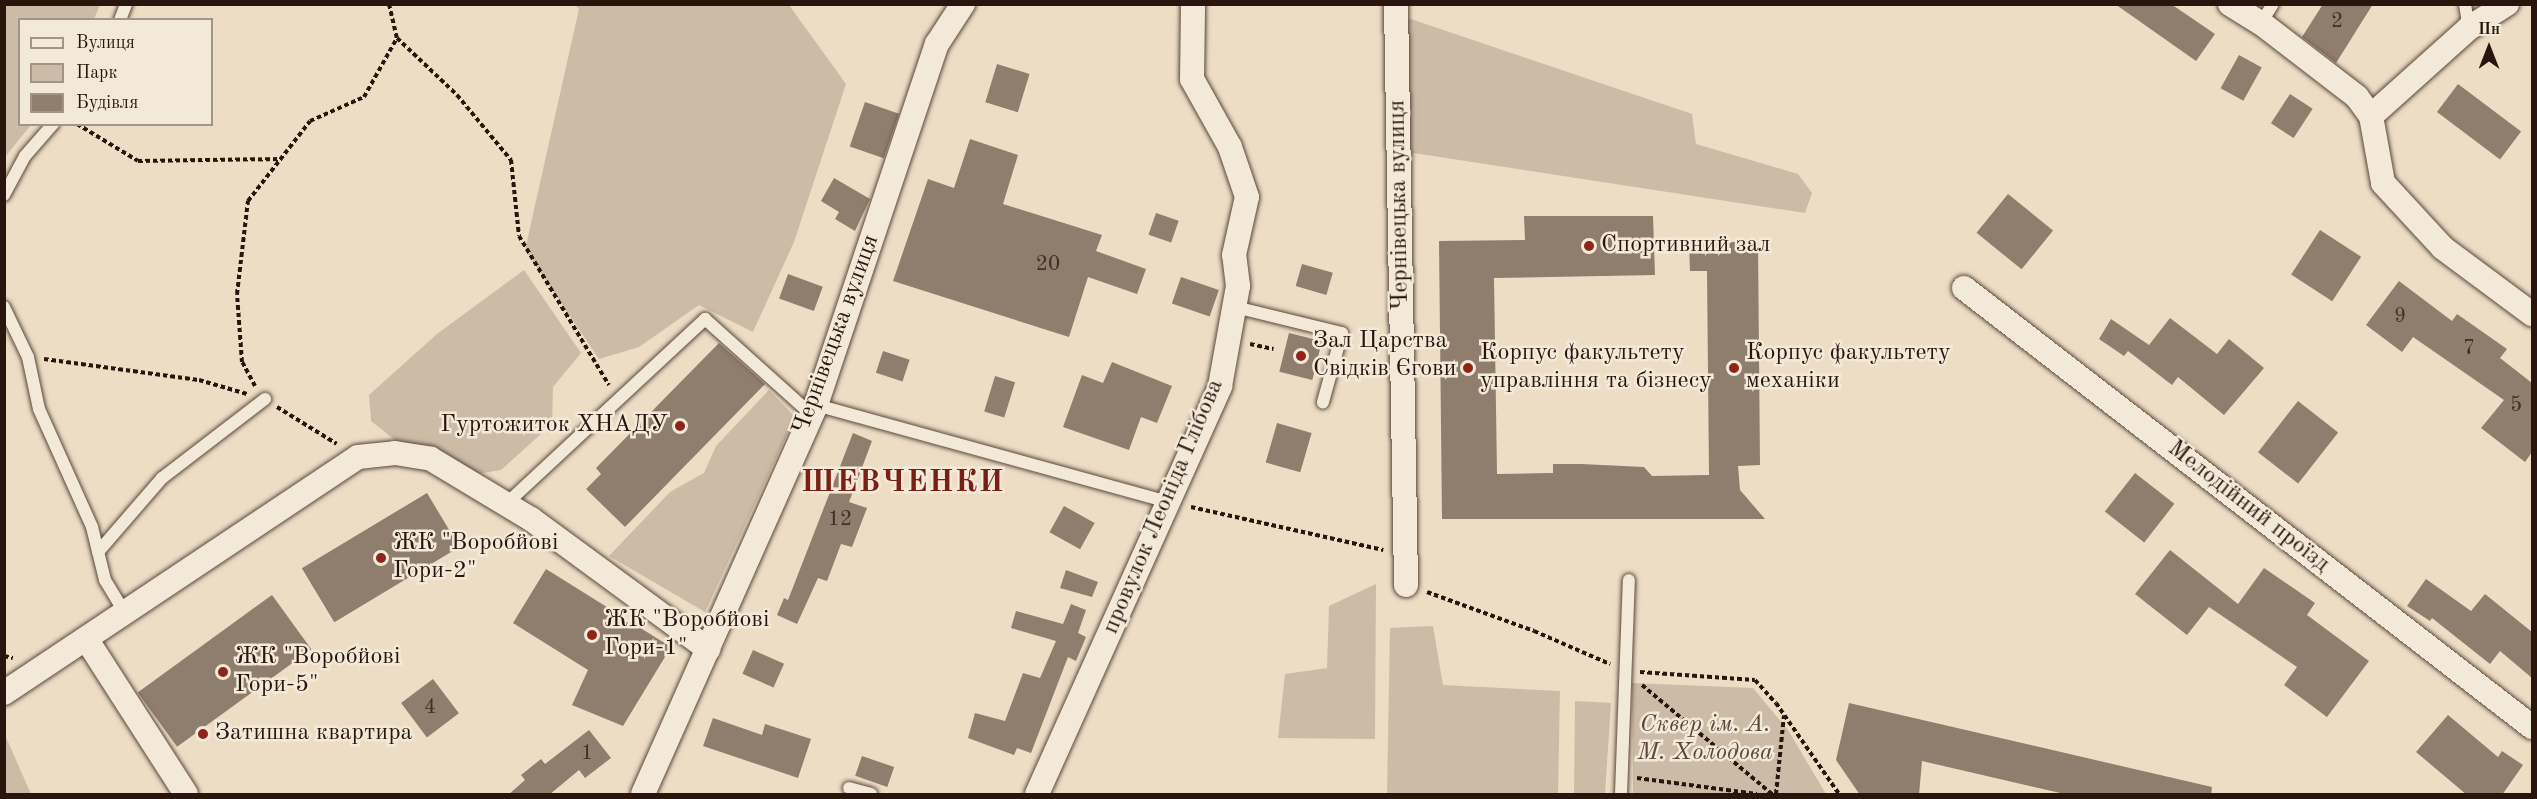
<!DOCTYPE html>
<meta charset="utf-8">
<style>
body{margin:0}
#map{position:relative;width:2537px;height:799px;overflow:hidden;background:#edddc5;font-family:"Old Standard TT",serif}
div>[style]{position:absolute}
.green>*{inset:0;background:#ccbba6}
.building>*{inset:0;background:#8f7d6d;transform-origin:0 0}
.path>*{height:4px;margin-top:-2px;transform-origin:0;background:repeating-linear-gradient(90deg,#29150e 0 4.5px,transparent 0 7.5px)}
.roads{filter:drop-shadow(0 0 2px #5a473c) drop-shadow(0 0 2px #5a473c)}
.lane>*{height:12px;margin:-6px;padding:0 6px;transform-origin:6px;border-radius:6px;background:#f3e9d9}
.street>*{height:24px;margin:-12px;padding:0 12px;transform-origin:12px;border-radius:12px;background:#f3e9d9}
.dots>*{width:16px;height:16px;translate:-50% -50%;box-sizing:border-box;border:3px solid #f3e9d9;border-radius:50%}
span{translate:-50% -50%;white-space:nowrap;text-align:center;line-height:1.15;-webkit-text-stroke:5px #f3e9d9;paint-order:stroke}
.number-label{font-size:21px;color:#422f26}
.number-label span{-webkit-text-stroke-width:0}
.street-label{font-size:24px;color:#29150e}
.poi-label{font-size:24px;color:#29150e}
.left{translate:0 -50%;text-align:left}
.right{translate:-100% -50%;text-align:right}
.park-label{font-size:24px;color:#5a473c;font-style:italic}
.district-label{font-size:30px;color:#7a1f14;font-weight:700;letter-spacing:1.5px}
.frame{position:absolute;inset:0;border:6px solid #29150e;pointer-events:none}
.legend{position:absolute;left:18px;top:18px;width:195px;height:108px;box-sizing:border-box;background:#f3e9d9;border:2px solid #a29488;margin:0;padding:8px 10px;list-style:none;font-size:18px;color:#29150e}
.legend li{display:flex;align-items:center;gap:12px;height:30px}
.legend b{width:30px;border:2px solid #a29488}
.north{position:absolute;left:2459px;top:18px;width:60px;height:60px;-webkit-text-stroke:4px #f3e9d9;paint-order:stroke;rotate:0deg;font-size:16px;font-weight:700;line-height:24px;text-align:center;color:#29150e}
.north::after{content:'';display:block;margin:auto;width:21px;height:27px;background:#29150e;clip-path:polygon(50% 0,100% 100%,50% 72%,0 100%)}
</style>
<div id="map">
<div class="green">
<i style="clip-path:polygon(5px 4px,100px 5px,94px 19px,20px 20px,20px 124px,31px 125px,5px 157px)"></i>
<i style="clip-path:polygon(575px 5px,789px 5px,846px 84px,794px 242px,753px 332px,699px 305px,639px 347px,599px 359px,525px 250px,579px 9px)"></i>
<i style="clip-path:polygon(1408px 18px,1692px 114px,1696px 144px,1798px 174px,1812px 193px,1805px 213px,1407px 152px)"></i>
<i style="clip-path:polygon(524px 270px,581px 353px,553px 387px,552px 424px,501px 470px,471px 475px,405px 448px,371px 421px,369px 395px,437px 334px)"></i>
<i style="clip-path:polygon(769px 390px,795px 417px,705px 612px,609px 556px,670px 492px,704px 473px,716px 446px)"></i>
<i style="clip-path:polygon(1376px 584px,1375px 739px,1278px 738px,1285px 674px,1327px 668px,1329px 606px)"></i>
<i style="clip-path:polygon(1433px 626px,1443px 685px,1560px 691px,1558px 794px,1387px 794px,1390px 628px)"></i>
<i style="clip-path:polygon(1632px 683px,1753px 688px,1788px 730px,1826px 794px,1633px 794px)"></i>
<i style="clip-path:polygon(1575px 701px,1611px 703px,1605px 794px,1574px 794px)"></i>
<i style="clip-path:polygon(5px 735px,31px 794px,5px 794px)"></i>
</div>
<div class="building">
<i style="clip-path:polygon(2115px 4px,2171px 4px,2215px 34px,2196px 61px)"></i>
<i style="clip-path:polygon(2323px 4px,2373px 4px,2336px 63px,2302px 37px)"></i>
<i style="left:2239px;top:55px;width:26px;height:38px;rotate:29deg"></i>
<i style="left:997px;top:64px;width:34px;height:40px;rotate:17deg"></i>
<i style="left:2458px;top:84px;width:79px;height:35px;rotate:37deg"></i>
<i style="left:2290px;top:94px;width:27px;height:35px;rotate:33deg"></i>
<i style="left:865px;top:102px;width:36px;height:47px;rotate:19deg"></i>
<i style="clip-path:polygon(970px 139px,1018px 155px,1003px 204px,1102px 235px,1096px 251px,1146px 269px,1137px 294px,1088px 277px,1069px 337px,893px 281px,928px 179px,954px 188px)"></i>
<i style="clip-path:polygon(834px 178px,870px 199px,855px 231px,835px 219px,839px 212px,821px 201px)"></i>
<i style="left:2008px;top:194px;width:58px;height:50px;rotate:39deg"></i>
<i style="left:1156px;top:213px;width:24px;height:23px;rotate:19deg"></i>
<i style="clip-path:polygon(1524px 216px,1653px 216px,1655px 275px,1494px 278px,1497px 474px,1553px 473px,1553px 464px,1581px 464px,1644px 467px,1652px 476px,1709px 475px,1707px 271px,1690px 271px,1689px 242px,1758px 242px,1760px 465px,1738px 466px,1740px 490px,1765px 519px,1442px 519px,1439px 241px,1525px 240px)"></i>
<i style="left:2320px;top:230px;width:49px;height:53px;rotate:33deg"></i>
<i style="left:1302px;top:264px;width:32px;height:23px;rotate:16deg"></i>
<i style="left:788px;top:274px;width:37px;height:26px;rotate:20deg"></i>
<i style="left:1181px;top:277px;width:40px;height:28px;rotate:19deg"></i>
<i style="clip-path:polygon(2399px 281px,2452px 321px,2457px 314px,2507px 349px,2500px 358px,2532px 383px,2532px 452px,2525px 462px,2481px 428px,2504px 400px,2413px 337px,2402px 352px,2366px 325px)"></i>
<i style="clip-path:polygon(2170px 318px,2217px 354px,2229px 339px,2264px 368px,2224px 415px,2178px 377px,2172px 385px,2128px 351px,2124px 356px,2099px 339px,2111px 319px,2149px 345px)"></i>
<i style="left:1289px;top:333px;width:34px;height:40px;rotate:14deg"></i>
<i style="clip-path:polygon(719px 343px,765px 384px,625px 527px,586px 489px,601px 474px,596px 468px)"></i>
<i style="left:883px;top:351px;width:28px;height:23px;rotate:18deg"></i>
<i style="clip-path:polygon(1112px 362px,1172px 386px,1157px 423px,1141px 417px,1129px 450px,1063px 427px,1082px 375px,1103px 383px)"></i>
<i style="left:995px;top:376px;width:21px;height:37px;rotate:17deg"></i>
<i style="left:2298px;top:401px;width:51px;height:65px;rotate:38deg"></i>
<i style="left:1277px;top:423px;width:36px;height:41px;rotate:16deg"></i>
<i style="clip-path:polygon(853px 433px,872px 441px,849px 502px,867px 508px,852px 547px,841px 544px,827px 581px,818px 578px,797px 624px,777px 615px,784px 598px,788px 600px)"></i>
<i style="left:2135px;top:473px;width:50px;height:49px;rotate:38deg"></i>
<i style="left:427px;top:493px;width:63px;height:146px;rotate:59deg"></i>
<i style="left:1064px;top:506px;width:35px;height:30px;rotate:29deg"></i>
<i style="clip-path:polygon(2170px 550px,2238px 604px,2264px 568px,2315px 603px,2307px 615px,2369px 661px,2327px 717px,2284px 685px,2297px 667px,2209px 607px,2187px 635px,2135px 594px)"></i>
<i style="clip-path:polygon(546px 569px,671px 647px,623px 726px,572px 705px,588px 670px,513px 623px)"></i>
<i style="clip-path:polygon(1066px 570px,1098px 582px,1092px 597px,1060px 588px)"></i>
<i style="clip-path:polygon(2426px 579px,2471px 611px,2485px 594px,2532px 632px,2532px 678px,2500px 651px,2490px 664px,2432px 618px,2430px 621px,2407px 606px)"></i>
<i style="left:272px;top:595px;width:67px;height:166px;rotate:54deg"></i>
<i style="clip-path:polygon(1071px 604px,1086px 610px,1078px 633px,1086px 637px,1076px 661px,1068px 657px,1031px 753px,1017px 748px,1014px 755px,968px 738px,975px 713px,1005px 721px,1023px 673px,1040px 678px,1056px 641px,1011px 628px,1016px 611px,1063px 624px)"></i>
<i style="left:753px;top:650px;width:34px;height:26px;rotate:24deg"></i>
<i style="left:433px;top:679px;width:43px;height:40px;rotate:53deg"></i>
<i style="clip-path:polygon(1849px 703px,2212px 787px,2211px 795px,2069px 795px,1922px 761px,1919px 795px,1860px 795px,1836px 760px)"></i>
<i style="clip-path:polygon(2448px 715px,2498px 757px,2502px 751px,2523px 765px,2502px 795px,2467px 795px,2416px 752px)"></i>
<i style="clip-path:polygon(713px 718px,762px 735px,765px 724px,811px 739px,798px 778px,703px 746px)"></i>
<i style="clip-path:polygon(589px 730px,611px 758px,585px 778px,579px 770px,549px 795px,508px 795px,525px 780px,521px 775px,541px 759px,545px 764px)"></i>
<i style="left:862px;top:756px;width:34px;height:21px;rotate:19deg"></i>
</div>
<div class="path">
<i style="left:389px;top:4px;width:35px;rotate:77deg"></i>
<i style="left:397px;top:38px;width:83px;rotate:43.5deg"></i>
<i style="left:457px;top:95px;width:85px;rotate:50.3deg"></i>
<i style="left:511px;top:160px;width:76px;rotate:84deg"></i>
<i style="left:519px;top:236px;width:174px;rotate:58.9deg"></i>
<i style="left:77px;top:124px;width:71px;rotate:31.2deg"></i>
<i style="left:138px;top:161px;width:144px;rotate:-0.8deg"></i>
<i style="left:1250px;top:344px;width:24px;rotate:12deg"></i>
<i style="left:44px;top:359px;width:156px;rotate:7.7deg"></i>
<i style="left:199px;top:380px;width:50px;rotate:16.3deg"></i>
<i style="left:255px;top:386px;width:27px;rotate:-118deg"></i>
<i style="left:242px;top:362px;width:68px;rotate:-94.2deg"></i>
<i style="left:237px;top:294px;width:94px;rotate:-83.3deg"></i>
<i style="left:248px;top:201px;width:101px;rotate:-52.2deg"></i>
<i style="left:310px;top:121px;width:59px;rotate:-24deg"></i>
<i style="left:364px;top:97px;width:68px;rotate:-60.8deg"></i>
<i style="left:277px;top:407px;width:70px;rotate:31.7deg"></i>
<i style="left:1191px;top:507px;width:197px;rotate:12.6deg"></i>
<i style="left:1427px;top:592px;width:114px;rotate:20deg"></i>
<i style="left:1534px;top:631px;width:83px;rotate:23.5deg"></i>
<i style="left:4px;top:656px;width:9px;rotate:13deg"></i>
<i style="left:1640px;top:672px;width:115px;rotate:4deg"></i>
<i style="left:1755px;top:680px;width:31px;rotate:48deg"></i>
<i style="left:1776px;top:703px;width:111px;rotate:55.3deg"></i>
<i style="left:1642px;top:685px;width:170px;rotate:40deg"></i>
<i style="left:1637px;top:778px;width:121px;rotate:7.6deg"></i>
<i style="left:1776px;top:794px;width:79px;rotate:-84.2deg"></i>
</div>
<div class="roads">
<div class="lane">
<i style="left:2465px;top:4px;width:24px;rotate:81deg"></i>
<i style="left:120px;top:20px;width:17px;rotate:-69deg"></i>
<i style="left:2261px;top:23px;width:22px;rotate:-58deg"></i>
<i style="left:4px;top:195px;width:44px;rotate:-61.7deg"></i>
<i style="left:25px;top:156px;width:43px;rotate:-48.8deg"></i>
<i style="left:4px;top:307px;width:55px;rotate:64.4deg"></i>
<i style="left:28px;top:357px;width:53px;rotate:78.1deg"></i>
<i style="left:39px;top:409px;width:129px;rotate:65.8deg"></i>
<i style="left:92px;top:527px;width:55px;rotate:76.2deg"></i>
<i style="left:105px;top:580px;width:37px;rotate:59deg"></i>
<i style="left:1235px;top:307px;width:110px;rotate:13.7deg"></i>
<i style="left:1342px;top:333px;width:72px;rotate:105.4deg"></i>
<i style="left:816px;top:405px;width:364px;rotate:15.4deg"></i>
<i style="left:506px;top:504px;width:272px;rotate:-42.9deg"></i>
<i style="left:705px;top:319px;width:144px;rotate:41.9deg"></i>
<i style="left:98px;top:552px;width:98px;rotate:-49.1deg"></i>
<i style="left:162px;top:478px;width:130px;rotate:-37.5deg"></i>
<i style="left:849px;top:788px;width:23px;rotate:15deg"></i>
<i style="left:1621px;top:794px;width:214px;rotate:-87.9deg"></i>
</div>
<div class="street">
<i style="left:1396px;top:4px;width:581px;rotate:89.01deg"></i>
<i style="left:2230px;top:4px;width:36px;rotate:32deg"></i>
<i style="left:2261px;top:23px;width:121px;rotate:37.6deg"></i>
<i style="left:2357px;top:97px;width:24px;rotate:54deg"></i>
<i style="left:2371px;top:116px;width:68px;rotate:79.8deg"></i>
<i style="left:2383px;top:183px;width:88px;rotate:47.3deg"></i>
<i style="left:2443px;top:248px;width:111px;rotate:36.6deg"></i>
<i style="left:2371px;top:116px;width:132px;rotate:-41.9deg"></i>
<i style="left:2469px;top:28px;width:45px;rotate:-32.3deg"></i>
<i style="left:1964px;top:288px;width:718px;rotate:37.7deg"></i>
<i style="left:87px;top:640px;width:183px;rotate:57.3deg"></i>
<i style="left:4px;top:693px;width:425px;rotate:-33.7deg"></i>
<i style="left:358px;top:457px;width:37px;rotate:-6deg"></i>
<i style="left:395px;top:453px;width:36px;rotate:9deg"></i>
<i style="left:431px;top:459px;width:117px;rotate:31deg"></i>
<i style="left:531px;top:519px;width:220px;rotate:36.3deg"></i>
<i style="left:643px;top:794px;width:426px;rotate:-66deg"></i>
<i style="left:816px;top:405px;width:381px;rotate:-71.5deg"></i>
<i style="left:937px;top:44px;width:48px;rotate:-57deg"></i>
<i style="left:1037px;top:794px;width:447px;rotate:-65.8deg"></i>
<i style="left:1220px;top:386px;width:102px;rotate:-79.8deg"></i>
<i style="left:1238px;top:286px;width:31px;rotate:-97deg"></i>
<i style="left:1234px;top:255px;width:59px;rotate:-77.4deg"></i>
<i style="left:1247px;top:197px;width:53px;rotate:-108.8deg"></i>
<i style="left:1230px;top:147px;width:78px;rotate:-119.2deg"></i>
<i style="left:1192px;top:79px;width:75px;rotate:-89.2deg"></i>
</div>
</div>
<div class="dots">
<i style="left:1589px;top:246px;background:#8f2418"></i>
<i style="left:1301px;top:356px;background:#8f2418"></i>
<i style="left:1468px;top:368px;background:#8f2418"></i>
<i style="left:1734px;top:368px;background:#8f2418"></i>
<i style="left:680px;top:426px;background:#8f2418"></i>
<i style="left:381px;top:558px;background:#8f2418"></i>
<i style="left:592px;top:635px;background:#8f2418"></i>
<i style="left:223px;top:672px;background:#8f2418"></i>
<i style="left:203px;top:734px;background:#8f2418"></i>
</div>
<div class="number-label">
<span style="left:2337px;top:22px">2</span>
<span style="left:1048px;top:265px">20</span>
<span style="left:2400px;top:317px">9</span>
<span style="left:2469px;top:349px">7</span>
<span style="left:2516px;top:406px">5</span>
<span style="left:840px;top:520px">12</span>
<span style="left:430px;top:708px">4</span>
<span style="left:587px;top:754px">1</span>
</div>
<div class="street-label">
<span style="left:1400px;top:205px;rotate:-91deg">Чернівецька вулиця</span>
<span style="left:837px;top:335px;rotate:-70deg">Чернівецька вулиця</span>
<span style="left:1164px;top:507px;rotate:-67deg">провулок Леоніда Глібова</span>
<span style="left:2248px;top:507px;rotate:38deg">Мелодійний проїзд</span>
</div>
<div class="poi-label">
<span class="left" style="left:1601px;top:246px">Спортивний зал</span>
<span class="left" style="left:1313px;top:356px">Зал Царства<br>Свідків Єгови</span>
<span class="left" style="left:1480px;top:368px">Корпус факультету<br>управління та бізнесу</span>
<span class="left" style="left:1746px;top:368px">Корпус факультету<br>механіки</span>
<span class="right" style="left:668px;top:426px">Гуртожиток ХНАДУ</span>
<span class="left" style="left:393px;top:558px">ЖК "Воробйові<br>Гори-2"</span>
<span class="left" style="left:604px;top:635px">ЖК "Воробйові<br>Гори-1"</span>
<span class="left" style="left:235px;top:672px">ЖК "Воробйові<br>Гори-5"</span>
<span class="left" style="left:215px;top:734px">Затишна квартира</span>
</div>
<div class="park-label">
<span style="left:1705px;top:740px">Сквер ім. А.<br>М. Холодова</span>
</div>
<div class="district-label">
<span style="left:903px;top:483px">ШЕВЧЕНКИ</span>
</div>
<div class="frame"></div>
<ul class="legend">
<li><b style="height:8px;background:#f3e9d9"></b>Вулиця</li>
<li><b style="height:16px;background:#ccbba6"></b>Парк</li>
<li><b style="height:16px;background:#8f7d6d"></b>Будівля</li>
</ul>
<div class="north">Пн</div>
</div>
